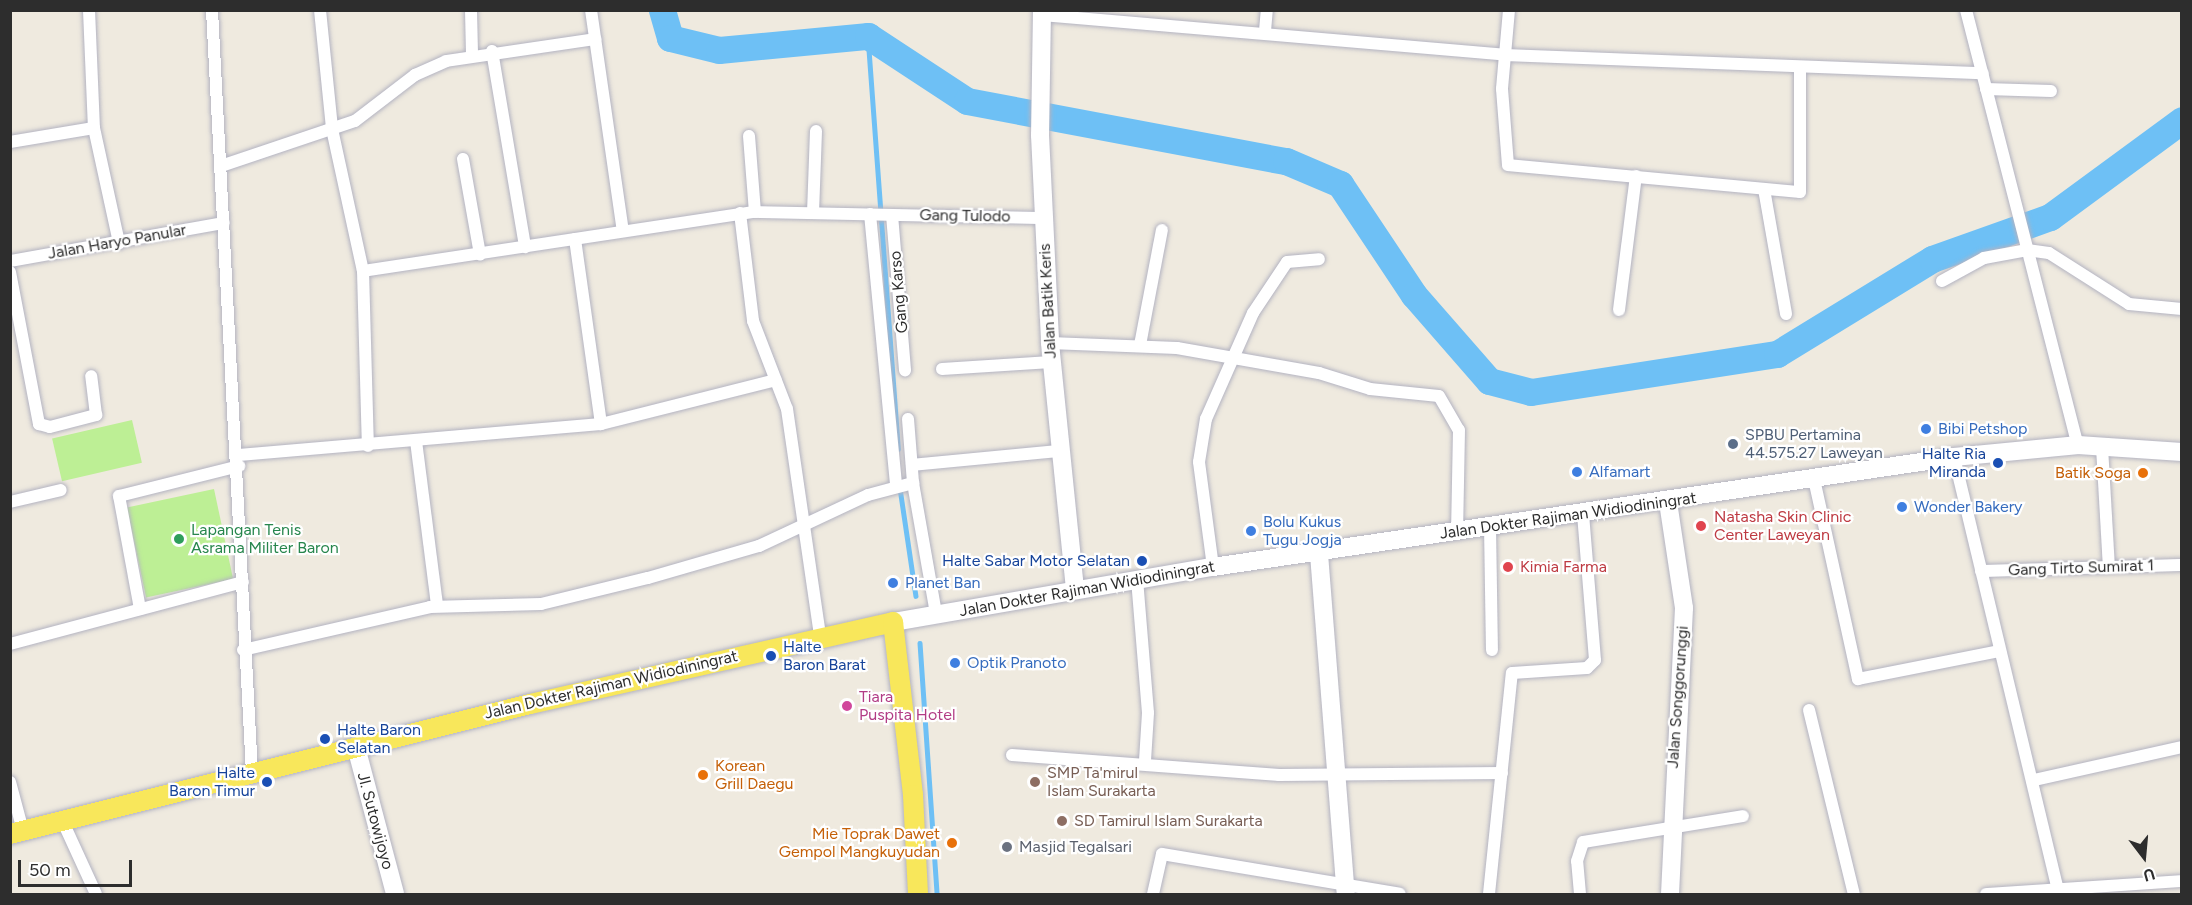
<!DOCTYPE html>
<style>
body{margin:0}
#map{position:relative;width:2192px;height:905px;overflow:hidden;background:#efeadf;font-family:Figtree,sans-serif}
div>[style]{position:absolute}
.pitch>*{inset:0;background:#bdef95;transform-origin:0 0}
.stream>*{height:4.5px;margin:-2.25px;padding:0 2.25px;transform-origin:2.25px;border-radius:2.25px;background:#6ec0f5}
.river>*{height:27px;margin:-13.5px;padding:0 13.5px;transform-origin:13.5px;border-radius:13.5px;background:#6ec0f5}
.roads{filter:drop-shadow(0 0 2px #b3b3c1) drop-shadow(0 0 2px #b3b3c1)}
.street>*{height:12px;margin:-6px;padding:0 6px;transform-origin:6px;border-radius:6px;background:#fff}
.secondary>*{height:18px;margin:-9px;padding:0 9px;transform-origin:9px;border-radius:9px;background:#fff}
.primary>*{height:20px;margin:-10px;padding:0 10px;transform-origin:10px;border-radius:10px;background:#f8e75b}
.dots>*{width:16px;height:16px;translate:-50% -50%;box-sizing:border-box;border:3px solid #fff;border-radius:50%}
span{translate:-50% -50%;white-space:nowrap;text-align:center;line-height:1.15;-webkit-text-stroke:4.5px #fff;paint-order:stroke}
.street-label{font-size:16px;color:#2d2d2d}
.shop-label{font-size:16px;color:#366cbe}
.left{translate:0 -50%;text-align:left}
.service-label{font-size:16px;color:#4e5e75}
.transit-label{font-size:16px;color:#164399}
.right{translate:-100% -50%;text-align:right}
.food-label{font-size:16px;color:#c56008}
.health-label{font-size:16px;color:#be3a42}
.leisure-label{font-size:16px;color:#27864d}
.hotel-label{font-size:16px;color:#b23c85}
.education-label{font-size:16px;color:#785e54}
.worship-label{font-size:16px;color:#5b616d}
.frame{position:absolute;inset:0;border:12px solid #2d2d2d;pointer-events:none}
.north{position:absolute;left:2114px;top:827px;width:60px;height:60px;-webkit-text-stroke:4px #fff;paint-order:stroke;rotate:164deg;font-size:16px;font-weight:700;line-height:24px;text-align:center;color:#2d2d2d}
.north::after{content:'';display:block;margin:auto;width:21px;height:27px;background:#2d2d2d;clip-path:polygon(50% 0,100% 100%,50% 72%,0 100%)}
.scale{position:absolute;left:18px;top:860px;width:114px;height:27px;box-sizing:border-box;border:3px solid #2d2d2d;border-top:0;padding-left:8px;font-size:18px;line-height:21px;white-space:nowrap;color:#2d2d2d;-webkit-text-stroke:4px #fff;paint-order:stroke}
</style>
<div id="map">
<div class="pitch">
<i style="left:132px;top:420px;width:44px;height:82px;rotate:77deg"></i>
<i style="left:214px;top:489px;width:92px;height:89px;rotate:78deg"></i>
</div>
<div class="stream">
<i style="left:868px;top:36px;width:414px;rotate:85.8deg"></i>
<i style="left:900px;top:488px;width:109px;rotate:81.6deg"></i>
<i style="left:920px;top:643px;width:252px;rotate:86.1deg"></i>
</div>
<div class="river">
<i style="left:662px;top:10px;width:29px;rotate:74deg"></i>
<i style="left:670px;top:38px;width:50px;rotate:13.8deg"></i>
<i style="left:719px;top:50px;width:150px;rotate:-5.4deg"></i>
<i style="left:868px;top:36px;width:118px;rotate:33.3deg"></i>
<i style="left:967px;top:101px;width:325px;rotate:10.7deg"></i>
<i style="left:1286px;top:161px;width:59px;rotate:23.1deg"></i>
<i style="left:1340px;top:184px;width:133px;rotate:56.3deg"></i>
<i style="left:1414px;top:295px;width:114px;rotate:48.9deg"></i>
<i style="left:1489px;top:381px;width:43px;rotate:14.7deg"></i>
<i style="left:1531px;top:392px;width:249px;rotate:-8.8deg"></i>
<i style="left:1777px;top:354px;width:182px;rotate:-31.5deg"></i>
<i style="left:1932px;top:259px;width:125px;rotate:-19.6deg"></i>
<i style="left:2050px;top:217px;width:164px;rotate:-36.3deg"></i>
</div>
<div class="roads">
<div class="street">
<i style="left:89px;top:10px;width:118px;rotate:87.6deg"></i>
<i style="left:94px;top:128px;width:118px;rotate:77.7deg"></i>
<i style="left:212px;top:10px;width:763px;rotate:87deg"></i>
<i style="left:320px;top:10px;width:120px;rotate:84.2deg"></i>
<i style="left:332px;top:129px;width:145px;rotate:77.7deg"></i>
<i style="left:363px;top:271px;width:396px;rotate:-8.6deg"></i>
<i style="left:755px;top:212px;width:290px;rotate:1.2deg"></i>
<i style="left:471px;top:10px;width:44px;rotate:88.7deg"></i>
<i style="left:591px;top:10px;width:223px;rotate:81.8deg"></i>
<i style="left:1509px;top:10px;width:79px;rotate:95.1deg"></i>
<i style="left:1502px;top:89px;width:76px;rotate:85.5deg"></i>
<i style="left:1508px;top:165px;width:293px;rotate:5.3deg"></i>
<i style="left:1800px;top:192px;width:125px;rotate:-90deg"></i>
<i style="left:1966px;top:10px;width:449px;rotate:75.6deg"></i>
<i style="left:1042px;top:15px;width:464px;rotate:4.9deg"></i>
<i style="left:1504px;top:55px;width:479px;rotate:2.2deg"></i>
<i style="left:1265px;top:31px;width:21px;rotate:-85deg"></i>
<i style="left:492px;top:51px;width:199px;rotate:80.4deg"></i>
<i style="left:1986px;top:89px;width:65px;rotate:1.8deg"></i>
<i style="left:749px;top:136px;width:76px;rotate:85.5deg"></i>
<i style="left:10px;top:142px;width:85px;rotate:-9.5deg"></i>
<i style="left:463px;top:159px;width:97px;rotate:79.9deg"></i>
<i style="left:221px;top:166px;width:141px;rotate:-18.6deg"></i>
<i style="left:355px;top:121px;width:76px;rotate:-37.5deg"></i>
<i style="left:415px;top:75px;width:34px;rotate:-24deg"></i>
<i style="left:446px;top:61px;width:151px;rotate:-8.4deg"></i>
<i style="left:1764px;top:189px;width:127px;rotate:80deg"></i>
<i style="left:740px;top:213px;width:109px;rotate:83.1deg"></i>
<i style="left:753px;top:321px;width:94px;rotate:68.9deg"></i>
<i style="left:787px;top:409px;width:229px;rotate:81.7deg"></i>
<i style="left:813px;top:213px;width:82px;rotate:-87.9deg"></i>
<i style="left:870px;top:214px;width:273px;rotate:84.5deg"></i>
<i style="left:892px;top:215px;width:156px;rotate:85.2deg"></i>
<i style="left:575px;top:239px;width:187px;rotate:82deg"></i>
<i style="left:10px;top:261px;width:217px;rotate:-10.1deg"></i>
<i style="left:363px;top:271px;width:175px;rotate:88.4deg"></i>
<i style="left:10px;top:272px;width:155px;rotate:79.2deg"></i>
<i style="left:39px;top:424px;width:11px;rotate:15deg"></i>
<i style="left:50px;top:427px;width:48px;rotate:-14.6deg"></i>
<i style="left:96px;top:415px;width:39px;rotate:-97deg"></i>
<i style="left:1942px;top:281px;width:48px;rotate:-28.7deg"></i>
<i style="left:1984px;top:258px;width:44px;rotate:-10.5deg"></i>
<i style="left:2027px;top:250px;width:22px;rotate:8deg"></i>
<i style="left:2049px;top:253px;width:95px;rotate:32.5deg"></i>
<i style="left:2129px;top:304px;width:53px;rotate:5.4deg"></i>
<i style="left:1619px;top:310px;width:135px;rotate:-82.8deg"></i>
<i style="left:1050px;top:343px;width:127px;rotate:2.3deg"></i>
<i style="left:1177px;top:348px;width:144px;rotate:10deg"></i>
<i style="left:1319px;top:373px;width:53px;rotate:17.4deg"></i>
<i style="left:1370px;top:389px;width:69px;rotate:5.8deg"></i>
<i style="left:1439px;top:396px;width:39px;rotate:60deg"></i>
<i style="left:1459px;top:430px;width:101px;rotate:91.1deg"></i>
<i style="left:1140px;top:345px;width:117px;rotate:-79.2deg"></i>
<i style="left:942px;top:369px;width:109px;rotate:-3.7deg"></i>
<i style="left:908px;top:419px;width:64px;rotate:85.5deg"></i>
<i style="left:913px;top:483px;width:133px;rotate:80deg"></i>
<i style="left:416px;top:441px;width:166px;rotate:82.7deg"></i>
<i style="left:2102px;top:447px;width:120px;rotate:86.7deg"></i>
<i style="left:239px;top:455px;width:363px;rotate:-4.9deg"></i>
<i style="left:601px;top:424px;width:180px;rotate:-14.1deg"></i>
<i style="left:1954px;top:457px;width:444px;rotate:76.5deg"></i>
<i style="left:912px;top:465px;width:146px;rotate:-5.5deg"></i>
<i style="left:1814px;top:479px;width:205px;rotate:77.6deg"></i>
<i style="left:1858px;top:679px;width:144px;rotate:-11.2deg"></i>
<i style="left:10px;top:502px;width:52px;rotate:-13.2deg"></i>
<i style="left:1490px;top:526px;width:124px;rotate:89.1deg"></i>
<i style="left:1213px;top:567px;width:106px;rotate:-97.6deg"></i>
<i style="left:1199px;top:462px;width:44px;rotate:-80.8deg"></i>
<i style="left:1206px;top:419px;width:116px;rotate:-66.1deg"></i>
<i style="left:1253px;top:313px;width:61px;rotate:-56.3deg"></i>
<i style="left:1287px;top:262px;width:32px;rotate:-5deg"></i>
<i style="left:1981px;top:571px;width:201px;rotate:-1.7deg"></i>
<i style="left:1137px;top:579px;width:134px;rotate:85.3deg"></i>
<i style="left:1148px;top:713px;width:48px;rotate:93.6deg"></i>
<i style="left:140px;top:609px;width:115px;rotate:-100.5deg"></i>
<i style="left:119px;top:496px;width:124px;rotate:-14deg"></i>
<i style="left:10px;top:644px;width:241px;rotate:-14.9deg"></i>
<i style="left:243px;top:650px;width:192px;rotate:-12.9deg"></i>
<i style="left:430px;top:607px;width:111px;rotate:-1.5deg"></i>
<i style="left:541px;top:604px;width:110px;rotate:-13.7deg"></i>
<i style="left:648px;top:578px;width:116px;rotate:-16.1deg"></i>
<i style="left:759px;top:546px;width:120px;rotate:-25.1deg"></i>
<i style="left:868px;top:495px;width:47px;rotate:-14.9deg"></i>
<i style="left:1809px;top:710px;width:189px;rotate:76.3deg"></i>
<i style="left:1012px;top:755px;width:268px;rotate:4.3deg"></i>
<i style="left:1279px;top:775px;width:223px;rotate:-0.5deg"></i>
<i style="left:2034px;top:780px;width:152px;rotate:-12.6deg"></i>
<i style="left:10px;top:782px;width:51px;rotate:75.1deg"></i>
<i style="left:63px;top:822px;width:79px;rotate:65.4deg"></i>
<i style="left:1153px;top:894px;width:41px;rotate:-77.3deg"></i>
<i style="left:1162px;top:854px;width:241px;rotate:9.5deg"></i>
<i style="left:1489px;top:894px;width:222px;rotate:-84.1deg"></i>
<i style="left:1512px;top:673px;width:75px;rotate:-3.8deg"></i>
<i style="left:1587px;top:668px;width:11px;rotate:-45deg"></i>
<i style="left:1595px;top:660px;width:147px;rotate:-94.7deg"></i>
<i style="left:1580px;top:894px;width:33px;rotate:-95deg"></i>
<i style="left:1577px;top:861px;width:20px;rotate:-72deg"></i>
<i style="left:1583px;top:842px;width:162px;rotate:-9.2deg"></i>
<i style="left:1986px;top:894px;width:196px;rotate:-3.8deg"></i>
</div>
<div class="secondary">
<i style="left:1042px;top:10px;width:125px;rotate:90.9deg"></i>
<i style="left:1040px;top:135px;width:208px;rotate:87.2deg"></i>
<i style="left:1050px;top:343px;width:248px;rotate:84.2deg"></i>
<i style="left:1668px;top:502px;width:107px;rotate:81.4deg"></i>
<i style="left:1684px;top:608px;width:286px;rotate:92.8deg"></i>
<i style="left:1319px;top:554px;width:341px;rotate:85.5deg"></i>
<i style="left:893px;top:622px;width:325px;rotate:-9.8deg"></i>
<i style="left:1213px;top:567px;width:749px;rotate:-8.44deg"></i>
<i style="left:1954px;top:457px;width:125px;rotate:-5.5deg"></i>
<i style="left:2078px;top:445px;width:104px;rotate:3.9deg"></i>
<i style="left:356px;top:747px;width:152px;rotate:75.1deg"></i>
</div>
<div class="primary">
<i style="left:10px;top:834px;width:536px;rotate:-14.04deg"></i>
<i style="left:530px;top:704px;width:372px;rotate:-12.7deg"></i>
<i style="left:893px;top:622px;width:174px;rotate:83.4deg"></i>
<i style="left:913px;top:795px;width:99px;rotate:87.1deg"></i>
</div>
</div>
<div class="dots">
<i style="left:1926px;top:429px;background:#3f7fe0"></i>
<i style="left:1733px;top:444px;background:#5c6f8a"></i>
<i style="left:1998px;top:463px;background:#1a4fb4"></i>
<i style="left:1577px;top:472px;background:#3f7fe0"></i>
<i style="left:2143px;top:473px;background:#e8710a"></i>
<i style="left:1902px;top:507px;background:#3f7fe0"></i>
<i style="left:1701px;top:526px;background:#e0444e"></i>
<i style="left:1251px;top:531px;background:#3f7fe0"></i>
<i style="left:179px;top:539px;background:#2e9e5b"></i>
<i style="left:1142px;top:561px;background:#1a4fb4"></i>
<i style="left:1508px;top:567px;background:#e0444e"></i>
<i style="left:893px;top:583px;background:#3f7fe0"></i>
<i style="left:771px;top:656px;background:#1a4fb4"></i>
<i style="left:955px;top:663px;background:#3f7fe0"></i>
<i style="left:847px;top:706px;background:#d1479c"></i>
<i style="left:325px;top:739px;background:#1a4fb4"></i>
<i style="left:703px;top:775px;background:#e8710a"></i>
<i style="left:267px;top:782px;background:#1a4fb4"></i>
<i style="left:1035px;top:782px;background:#8d6e63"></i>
<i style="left:1062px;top:821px;background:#8d6e63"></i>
<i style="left:952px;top:843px;background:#e8710a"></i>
<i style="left:1007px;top:847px;background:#6b7280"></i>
</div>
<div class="street-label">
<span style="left:965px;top:216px;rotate:1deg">Gang Tulodo</span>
<span style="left:117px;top:242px;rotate:-10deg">Jalan Haryo Panular</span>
<span style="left:899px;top:292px;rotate:-95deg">Gang Karso</span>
<span style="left:1048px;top:301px;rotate:-93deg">Jalan Batik Keris</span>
<span style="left:1568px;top:516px;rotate:-8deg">Jalan Dokter Rajiman Widiodiningrat</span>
<span style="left:2081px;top:568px;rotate:-2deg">Gang Tirto Sumirat 1</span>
<span style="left:1087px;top:589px;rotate:-10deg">Jalan Dokter Rajiman Widiodiningrat</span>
<span style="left:611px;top:685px;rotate:-13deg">Jalan Dokter Rajiman Widiodiningrat</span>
<span style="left:1678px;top:697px;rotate:-86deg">Jalan Songgorunggi</span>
<span style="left:375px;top:821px;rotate:75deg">Jl. Sutowijoyo</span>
</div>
<div class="shop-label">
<span class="left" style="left:1938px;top:429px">Bibi Petshop</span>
<span class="left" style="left:1589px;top:472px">Alfamart</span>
<span class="left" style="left:1914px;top:507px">Wonder Bakery</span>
<span class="left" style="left:1263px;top:531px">Bolu Kukus<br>Tugu Jogja</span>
<span class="left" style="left:905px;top:583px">Planet Ban</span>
<span class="left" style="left:967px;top:663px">Optik Pranoto</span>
</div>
<div class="service-label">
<span class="left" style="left:1745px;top:444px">SPBU Pertamina<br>44.575.27 Laweyan</span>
</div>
<div class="transit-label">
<span class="right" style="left:1986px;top:463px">Halte Ria<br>Miranda</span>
<span class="right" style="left:1130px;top:561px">Halte Sabar Motor Selatan</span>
<span class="left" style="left:783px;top:656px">Halte<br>Baron Barat</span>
<span class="left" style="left:337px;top:739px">Halte Baron<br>Selatan</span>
<span class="right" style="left:255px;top:782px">Halte<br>Baron Timur</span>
</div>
<div class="food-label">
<span class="right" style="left:2131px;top:473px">Batik Soga</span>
<span class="left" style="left:715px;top:775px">Korean<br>Grill Daegu</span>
<span class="right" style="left:940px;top:843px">Mie Toprak Dawet<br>Gempol Mangkuyudan</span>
</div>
<div class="health-label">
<span class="left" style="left:1714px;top:526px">Natasha Skin Clinic<br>Center Laweyan</span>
<span class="left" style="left:1520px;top:567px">Kimia Farma</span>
</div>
<div class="leisure-label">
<span class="left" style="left:191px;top:539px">Lapangan Tenis<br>Asrama Militer Baron</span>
</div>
<div class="hotel-label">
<span class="left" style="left:859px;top:706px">Tiara<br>Puspita Hotel</span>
</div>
<div class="education-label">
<span class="left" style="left:1047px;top:782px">SMP Ta'mirul<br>Islam Surakarta</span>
<span class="left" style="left:1074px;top:821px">SD Tamirul Islam Surakarta</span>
</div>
<div class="worship-label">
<span class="left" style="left:1019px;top:847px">Masjid Tegalsari</span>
</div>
<div class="frame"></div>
<div class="north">U</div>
<div class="scale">50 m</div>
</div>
